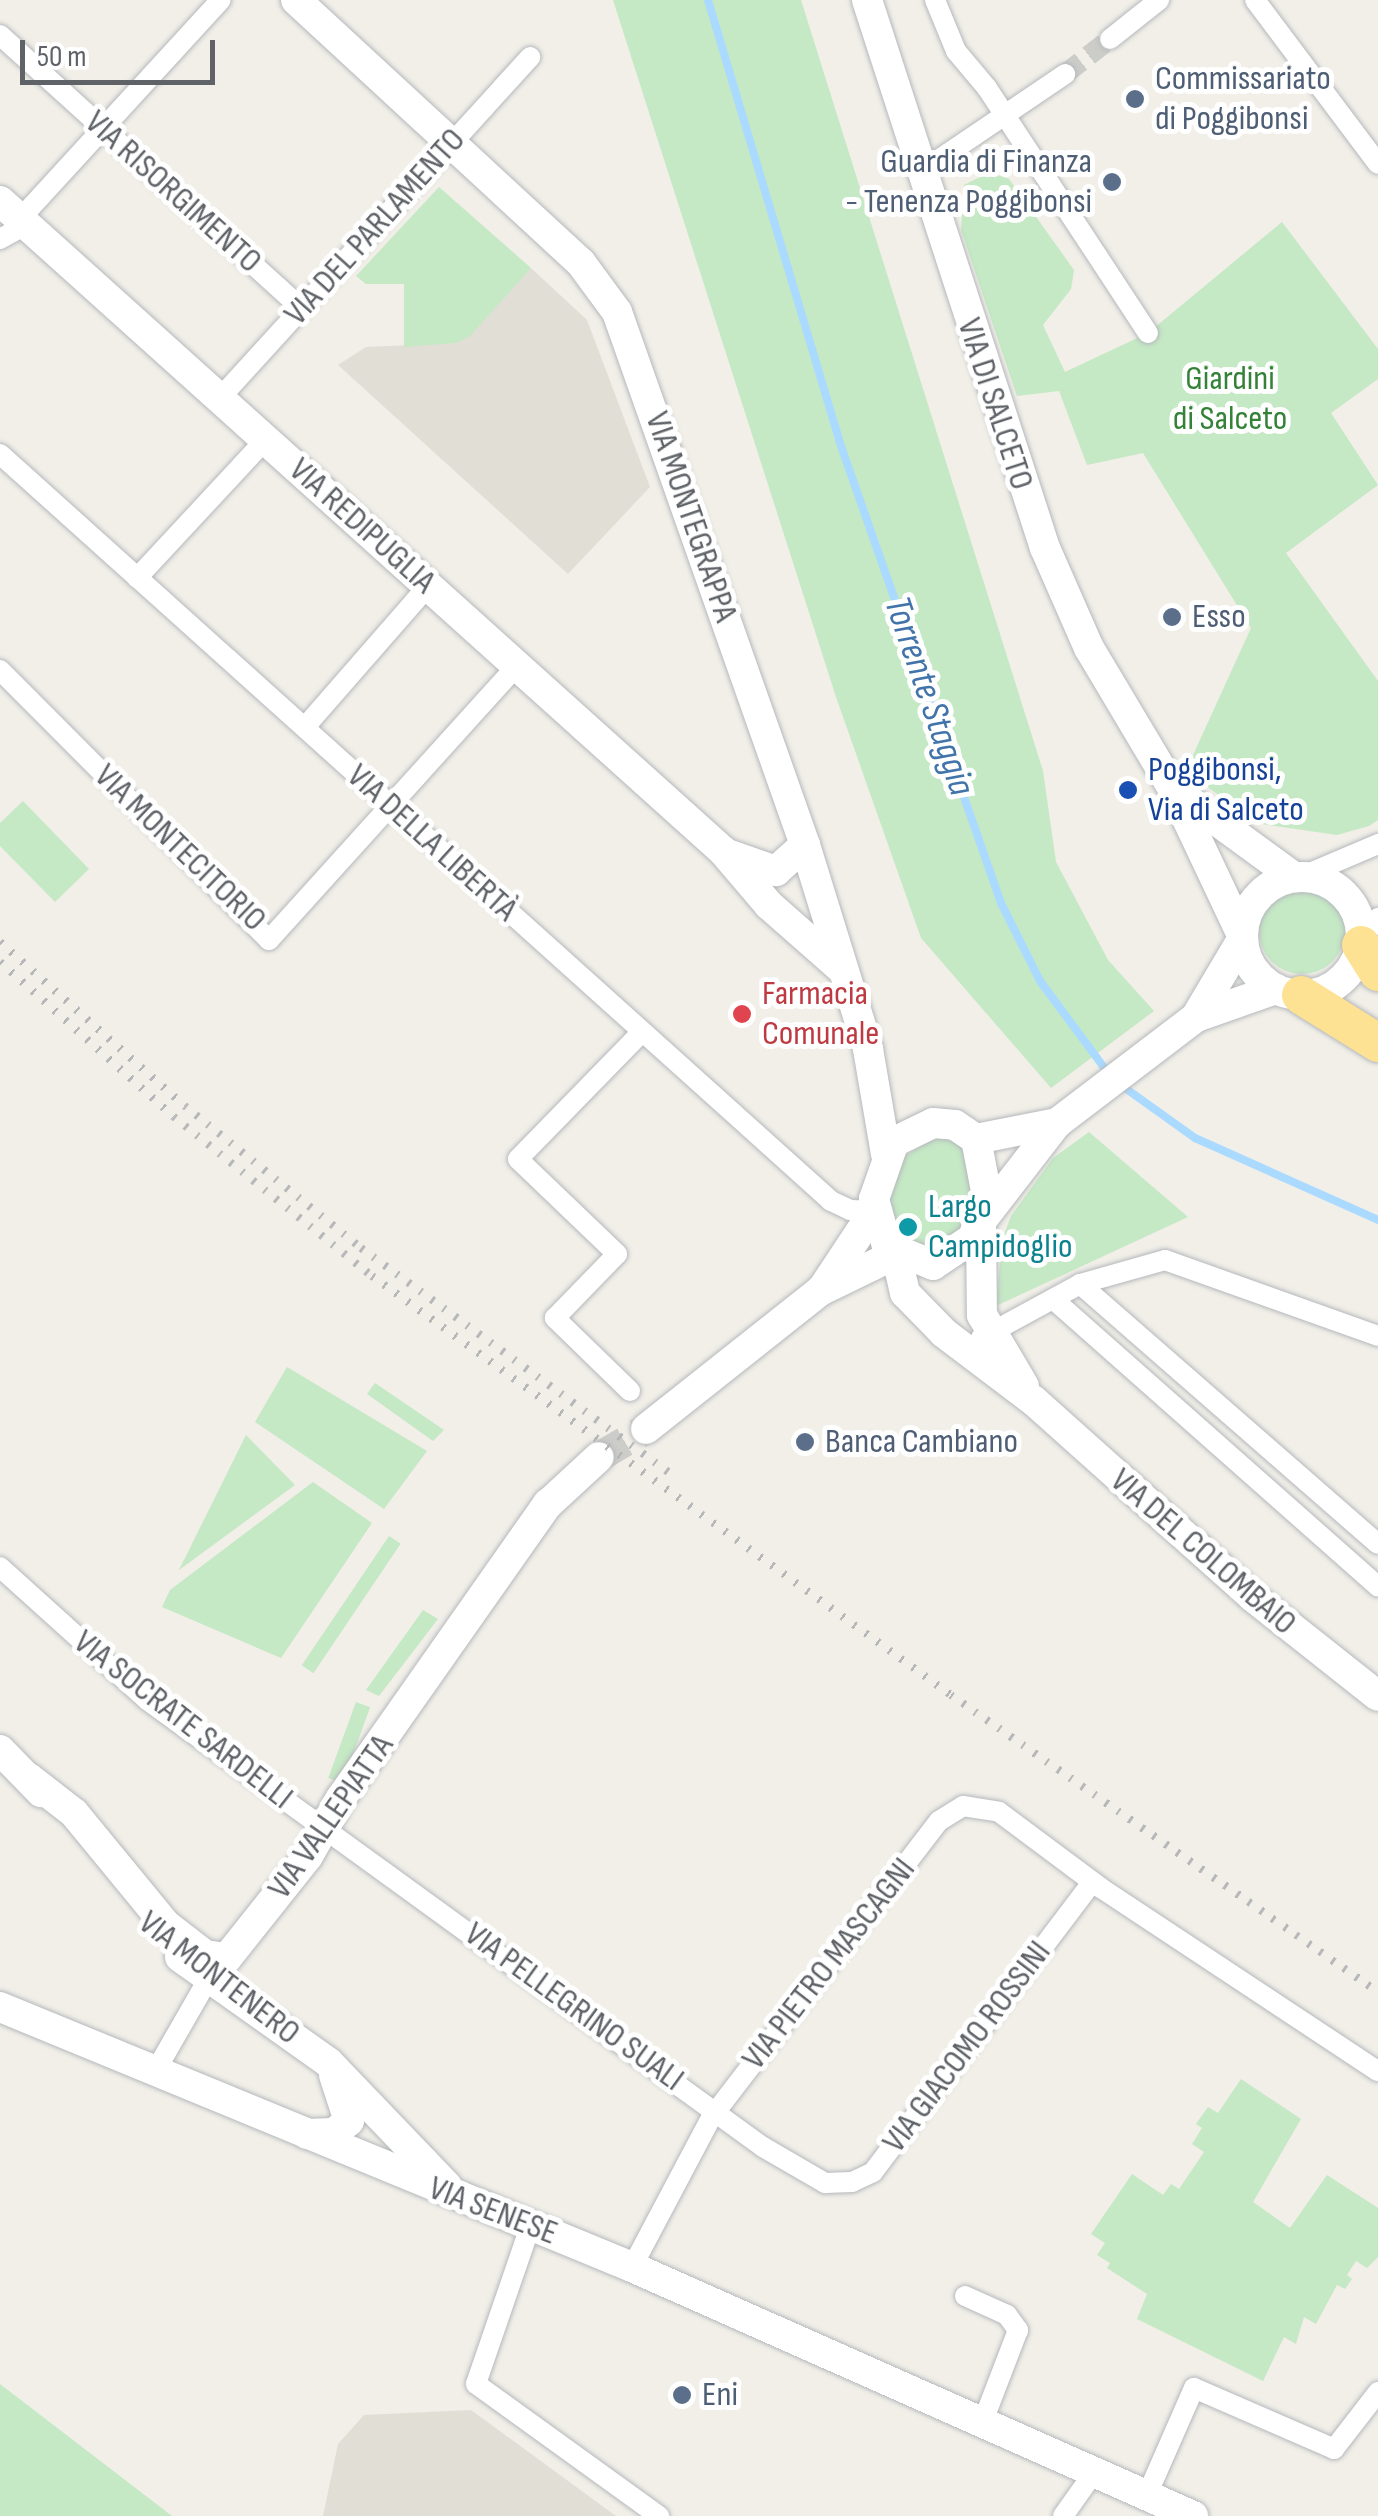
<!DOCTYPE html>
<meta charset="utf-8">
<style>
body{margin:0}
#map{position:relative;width:1378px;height:2516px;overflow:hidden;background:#f1efe8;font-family:"Sofia Sans Condensed",sans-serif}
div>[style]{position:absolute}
.education>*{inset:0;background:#e1ded6}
.green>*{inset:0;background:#c5e8c5;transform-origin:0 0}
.round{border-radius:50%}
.stream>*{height:8px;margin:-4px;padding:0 4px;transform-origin:4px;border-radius:4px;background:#aadaff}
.street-tunnel>*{height:20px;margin-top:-10px;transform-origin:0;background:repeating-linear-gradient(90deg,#ccccc8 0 20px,transparent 0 30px)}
.secondary-tunnel>*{height:30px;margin-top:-15px;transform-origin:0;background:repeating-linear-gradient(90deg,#ccccc8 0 30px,transparent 0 45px)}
.roads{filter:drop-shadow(0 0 2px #b5b8bc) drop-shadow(0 0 2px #b5b8bc)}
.street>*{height:20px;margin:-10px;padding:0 10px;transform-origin:10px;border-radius:10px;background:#fff}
.secondary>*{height:30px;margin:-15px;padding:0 15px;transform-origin:15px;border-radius:15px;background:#fff}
.secondary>.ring{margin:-15px;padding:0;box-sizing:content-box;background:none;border:30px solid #fff;border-radius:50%}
.highway>*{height:38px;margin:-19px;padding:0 19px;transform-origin:19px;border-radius:19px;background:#fde293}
.rail>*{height:8px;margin-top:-4px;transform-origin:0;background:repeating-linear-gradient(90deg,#b6b7b8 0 2.5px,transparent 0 14.5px)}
.dots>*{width:28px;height:28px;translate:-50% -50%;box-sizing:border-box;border:5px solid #fff;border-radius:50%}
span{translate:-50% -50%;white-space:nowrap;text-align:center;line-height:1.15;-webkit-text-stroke:10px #fff;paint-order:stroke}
.service-label{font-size:35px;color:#4e5e75}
.left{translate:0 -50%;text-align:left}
.right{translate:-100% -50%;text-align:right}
.street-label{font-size:35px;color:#5f6368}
.park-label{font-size:35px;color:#348238}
.transit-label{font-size:35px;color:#164399}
.health-label{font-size:35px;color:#be3a42}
.culture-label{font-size:35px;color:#0d838f}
.water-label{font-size:38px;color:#4174aa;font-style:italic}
.scale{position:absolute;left:20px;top:40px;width:195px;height:45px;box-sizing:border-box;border:5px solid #5f6368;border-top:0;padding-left:12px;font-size:30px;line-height:35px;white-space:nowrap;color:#5f6368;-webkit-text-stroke:8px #fff;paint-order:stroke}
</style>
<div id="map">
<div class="education">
<i style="clip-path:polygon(531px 268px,587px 320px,650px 487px,568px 574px,338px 365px,366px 347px,456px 343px)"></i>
<i style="clip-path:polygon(471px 2410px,616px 2516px,323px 2516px,338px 2444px,364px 2415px)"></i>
</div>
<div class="green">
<i style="clip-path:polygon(613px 0,801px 0,1043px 771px,1056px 862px,1108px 960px,1154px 1011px,1051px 1088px,921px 938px,836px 697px)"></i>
<i style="clip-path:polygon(990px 172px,1009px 179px,1074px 270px,1071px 289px,1043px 325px,1065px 372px,1148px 333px,1282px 222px,1378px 349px,1378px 379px,1331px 413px,1378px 485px,1286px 553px,1378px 681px,1378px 820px,1369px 826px,1337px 835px,1262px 824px,1210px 789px,1188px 766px,1251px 628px,1143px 453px,1087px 465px,1059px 391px,1017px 396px,961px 230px,964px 185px)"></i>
<i style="clip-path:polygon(439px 187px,531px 268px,470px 336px,456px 343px,404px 347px,404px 284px,366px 284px,356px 276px)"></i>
<i style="clip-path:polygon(23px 801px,89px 869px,55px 902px,0 846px,0 823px)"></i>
<i class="round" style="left:1259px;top:888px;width:86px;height:86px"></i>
<i style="clip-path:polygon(1089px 1132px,1188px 1217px,996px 1306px,1002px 1240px,1011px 1216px,1053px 1158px)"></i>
<i style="clip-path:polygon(937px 1135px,962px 1142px,978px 1179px,959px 1236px,941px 1252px,914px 1249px,897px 1233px,889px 1201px,904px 1157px)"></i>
<i style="clip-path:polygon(287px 1367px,427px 1451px,384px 1509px,255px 1422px)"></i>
<i style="clip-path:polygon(375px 1383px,444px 1430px,433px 1441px,367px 1394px)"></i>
<i style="clip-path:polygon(246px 1435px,295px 1485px,179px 1570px)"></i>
<i style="clip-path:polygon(313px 1482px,372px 1523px,281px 1658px,162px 1607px,170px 1590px)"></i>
<i style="left:389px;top:1536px;width:14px;height:156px;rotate:34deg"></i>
<i style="clip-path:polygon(423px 1610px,438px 1619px,379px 1696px,366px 1690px)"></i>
<i style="left:356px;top:1702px;width:15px;height:81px;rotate:20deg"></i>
<i style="clip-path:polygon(1241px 2079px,1301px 2119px,1253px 2202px,1290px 2228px,1327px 2175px,1378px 2208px,1378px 2257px,1367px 2268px,1356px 2261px,1347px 2275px,1352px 2279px,1345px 2289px,1337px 2285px,1316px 2324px,1304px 2317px,1296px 2344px,1284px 2337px,1263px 2381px,1137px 2319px,1147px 2294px,1107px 2268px,1110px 2263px,1097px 2255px,1105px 2243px,1091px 2234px,1132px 2174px,1163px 2195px,1171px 2184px,1179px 2189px,1204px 2152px,1192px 2144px,1202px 2128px,1196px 2124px,1208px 2107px,1218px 2113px)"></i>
<i style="clip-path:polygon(0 2384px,172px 2516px,0 2516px)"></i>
</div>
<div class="stream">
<i style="left:708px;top:0;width:465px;rotate:73.4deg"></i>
<i style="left:841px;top:446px;width:484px;rotate:70.7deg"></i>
<i style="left:1001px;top:903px;width:87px;rotate:63.4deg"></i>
<i style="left:1040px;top:981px;width:114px;rotate:53.5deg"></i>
<i style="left:1118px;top:1083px;width:95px;rotate:35.5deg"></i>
<i style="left:1195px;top:1138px;width:201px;rotate:24.1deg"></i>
</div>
<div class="street-tunnel">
<i style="left:1065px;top:74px;width:57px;rotate:-37.9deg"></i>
</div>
<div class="secondary-tunnel">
<i style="left:599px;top:1457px;width:55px;rotate:-30.8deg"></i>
</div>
<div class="roads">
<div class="street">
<i style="left:935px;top:0;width:55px;rotate:67.6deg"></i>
<i style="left:956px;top:51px;width:48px;rotate:50deg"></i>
<i style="left:987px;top:88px;width:293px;rotate:56.7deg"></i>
<i style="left:1255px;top:0;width:205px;rotate:53.1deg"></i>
<i style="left:0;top:35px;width:406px;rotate:42.2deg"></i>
<i style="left:1110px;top:39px;width:63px;rotate:-38.5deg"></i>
<i style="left:922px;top:171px;width:173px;rotate:-34.1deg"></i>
<i style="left:20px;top:219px;width:297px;rotate:-47.5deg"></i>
<i style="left:0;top:239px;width:31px;rotate:-29deg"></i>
<i style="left:220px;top:398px;width:461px;rotate:-47.7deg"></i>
<i style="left:0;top:454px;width:1117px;rotate:41.95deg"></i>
<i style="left:831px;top:1201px;width:21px;rotate:25deg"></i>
<i style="left:850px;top:1210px;width:24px;rotate:2deg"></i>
<i style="left:137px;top:578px;width:190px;rotate:-47.1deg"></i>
<i style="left:0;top:670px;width:381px;rotate:45.1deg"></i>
<i style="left:269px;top:940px;width:370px;rotate:-47.9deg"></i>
<i style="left:305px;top:727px;width:187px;rotate:-48.9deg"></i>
<i style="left:1303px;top:876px;width:82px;rotate:-23.1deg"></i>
<i style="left:1362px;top:938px;width:26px;rotate:-51deg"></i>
<i style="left:1080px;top:1284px;width:395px;rotate:41.1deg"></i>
<i style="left:1053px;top:1299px;width:434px;rotate:41.5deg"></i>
<i style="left:981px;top:1338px;width:113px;rotate:-28.6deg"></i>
<i style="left:1080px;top:1284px;width:88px;rotate:-15.8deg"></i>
<i style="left:1165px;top:1260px;width:226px;rotate:19.6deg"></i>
<i style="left:630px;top:1391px;width:105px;rotate:-135.8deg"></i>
<i style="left:555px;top:1318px;width:89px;rotate:-45.9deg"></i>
<i style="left:617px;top:1254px;width:137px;rotate:-136.2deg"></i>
<i style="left:518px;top:1159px;width:177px;rotate:-45.7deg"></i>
<i style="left:0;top:1567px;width:198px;rotate:42.1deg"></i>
<i style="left:147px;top:1700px;width:761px;rotate:35.97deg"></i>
<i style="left:763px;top:2147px;width:72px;rotate:30.1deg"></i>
<i style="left:825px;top:2183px;width:27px;rotate:-2deg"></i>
<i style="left:852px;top:2182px;width:23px;rotate:-25deg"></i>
<i style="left:873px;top:2172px;width:363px;rotate:-52.9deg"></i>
<i style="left:156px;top:2070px;width:106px;rotate:-60.1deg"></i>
<i style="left:531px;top:2224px;width:169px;rotate:109deg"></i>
<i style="left:476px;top:2384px;width:226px;rotate:35.8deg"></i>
<i style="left:632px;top:2267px;width:169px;rotate:-62.1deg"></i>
<i style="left:711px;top:2118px;width:374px;rotate:-52.5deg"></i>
<i style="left:939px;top:1821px;width:28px;rotate:-32deg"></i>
<i style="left:963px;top:1806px;width:36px;rotate:9deg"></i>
<i style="left:999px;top:1812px;width:127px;rotate:36.7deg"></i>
<i style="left:1101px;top:1888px;width:332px;rotate:33.5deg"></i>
<i style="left:965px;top:2296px;width:46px;rotate:24.3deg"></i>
<i style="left:1007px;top:2315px;width:19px;rotate:54deg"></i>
<i style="left:1018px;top:2330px;width:97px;rotate:111deg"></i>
<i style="left:1147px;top:2495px;width:117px;rotate:-66.3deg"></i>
<i style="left:1194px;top:2388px;width:153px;rotate:23.5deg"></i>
<i style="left:1334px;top:2449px;width:72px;rotate:-52.3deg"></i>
<i style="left:1063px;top:2516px;width:55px;rotate:-54.6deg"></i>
</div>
<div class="secondary">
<i style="left:296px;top:0;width:388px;rotate:42.7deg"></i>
<i style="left:581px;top:263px;width:61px;rotate:53.7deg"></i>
<i style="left:617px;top:312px;width:565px;rotate:70.57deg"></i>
<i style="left:805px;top:845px;width:214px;rotate:72.8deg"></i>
<i style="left:868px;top:1049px;width:107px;rotate:80.3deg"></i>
<i style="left:867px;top:0;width:576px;rotate:72.01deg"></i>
<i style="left:1045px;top:548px;width:109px;rotate:66.3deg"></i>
<i style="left:1089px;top:648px;width:162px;rotate:59.2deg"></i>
<i style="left:1172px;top:787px;width:164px;rotate:64.7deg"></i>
<i style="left:0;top:201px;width:972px;rotate:41.96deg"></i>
<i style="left:723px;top:851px;width:71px;rotate:49.6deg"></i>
<i style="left:769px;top:905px;width:98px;rotate:41.3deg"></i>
<i style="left:1180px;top:794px;width:141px;rotate:36.1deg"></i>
<i style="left:730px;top:855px;width:49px;rotate:19.2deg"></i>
<i style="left:776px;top:871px;width:39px;rotate:-42deg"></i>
<i class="ring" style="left:1243px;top:877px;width:88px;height:88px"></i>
<i style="left:1196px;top:1017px;width:92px;rotate:-59.3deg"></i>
<i style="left:933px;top:1123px;width:22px;rotate:5deg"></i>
<i style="left:955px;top:1125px;width:25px;rotate:34deg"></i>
<i style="left:976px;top:1139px;width:58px;rotate:79.1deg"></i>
<i style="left:987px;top:1196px;width:44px;rotate:108.4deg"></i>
<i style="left:973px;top:1238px;width:48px;rotate:146deg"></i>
<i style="left:933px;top:1265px;width:50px;rotate:-157.6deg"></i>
<i style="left:887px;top:1246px;width:49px;rotate:-105.5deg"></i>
<i style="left:874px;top:1199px;width:60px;rotate:-70.7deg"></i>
<i style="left:894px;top:1142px;width:43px;rotate:-26deg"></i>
<i style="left:976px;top:1139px;width:83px;rotate:-11.2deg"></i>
<i style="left:985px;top:1216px;width:118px;rotate:-52.3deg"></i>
<i style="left:1057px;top:1123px;width:175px;rotate:-37.3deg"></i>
<i style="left:1196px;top:1017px;width:85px;rotate:-19.3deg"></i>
<i style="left:981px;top:1226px;width:89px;rotate:89.4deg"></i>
<i style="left:982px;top:1315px;width:82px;rotate:59.4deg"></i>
<i style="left:896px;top:1254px;width:40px;rotate:77deg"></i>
<i style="left:905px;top:1293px;width:56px;rotate:45.7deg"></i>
<i style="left:944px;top:1333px;width:113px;rotate:37.1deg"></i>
<i style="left:1034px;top:1401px;width:294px;rotate:41.8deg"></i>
<i style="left:1253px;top:1597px;width:159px;rotate:38.4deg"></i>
<i style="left:825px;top:1285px;width:89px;rotate:-56.5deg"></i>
<i style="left:646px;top:1429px;width:222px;rotate:-38.4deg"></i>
<i style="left:820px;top:1291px;width:85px;rotate:-26deg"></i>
<i style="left:0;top:1750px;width:59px;rotate:45.7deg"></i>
<i style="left:29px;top:1778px;width:57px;rotate:37.9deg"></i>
<i style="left:74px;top:1813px;width:145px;rotate:50.6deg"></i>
<i style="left:166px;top:1925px;width:49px;rotate:37.6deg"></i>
<i style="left:205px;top:1955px;width:22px;rotate:8deg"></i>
<i style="left:227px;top:1958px;width:130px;rotate:-51.5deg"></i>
<i style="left:308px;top:1856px;width:67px;rotate:-60.4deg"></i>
<i style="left:341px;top:1798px;width:360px;rotate:-54.9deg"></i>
<i style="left:548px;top:1504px;width:69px;rotate:-42.7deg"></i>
<i style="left:180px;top:1957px;width:181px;rotate:35.4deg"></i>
<i style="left:328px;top:2062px;width:172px;rotate:46.2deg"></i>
<i style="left:0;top:2007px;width:683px;rotate:22.36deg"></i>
<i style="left:632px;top:2267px;width:614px;rotate:23.93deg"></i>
<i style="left:307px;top:2134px;width:27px;rotate:-2deg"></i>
<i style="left:334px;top:2133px;width:19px;rotate:-39deg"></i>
<i style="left:349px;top:2121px;width:48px;rotate:-108.1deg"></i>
</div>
<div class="highway">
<i style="left:1361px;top:945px;width:32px;rotate:58deg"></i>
<i style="left:1301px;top:995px;width:91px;rotate:31.9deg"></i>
</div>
</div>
<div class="rail">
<i style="left:0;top:942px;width:247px;rotate:41.6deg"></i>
<i style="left:185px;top:1106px;width:226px;rotate:38.9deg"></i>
<i style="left:361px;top:1248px;width:390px;rotate:36.1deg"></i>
<i style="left:0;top:962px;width:233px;rotate:41.7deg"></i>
<i style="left:174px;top:1117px;width:254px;rotate:38.8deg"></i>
<i style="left:372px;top:1276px;width:715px;rotate:35.89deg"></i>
<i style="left:951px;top:1695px;width:520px;rotate:34.82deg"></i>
</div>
<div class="dots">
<i style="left:1135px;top:99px;background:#5c6f8a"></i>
<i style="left:1112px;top:182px;background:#5c6f8a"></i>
<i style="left:1172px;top:617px;background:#5c6f8a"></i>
<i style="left:1128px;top:790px;background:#1a4fb4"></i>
<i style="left:742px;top:1014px;background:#e0444e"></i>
<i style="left:908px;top:1227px;background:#0f9aa8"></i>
<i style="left:805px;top:1442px;background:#5c6f8a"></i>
<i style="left:682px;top:2395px;background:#5c6f8a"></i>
</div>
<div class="service-label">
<span class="left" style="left:1155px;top:99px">Commissariato<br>di Poggibonsi</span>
<span class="right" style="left:1092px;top:182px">Guardia di Finanza<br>- Tenenza Poggibonsi</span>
<span class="left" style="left:1192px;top:617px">Esso</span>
<span class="left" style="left:825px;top:1442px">Banca Cambiano</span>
<span class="left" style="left:702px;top:2395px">Eni</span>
</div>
<div class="street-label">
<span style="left:173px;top:192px;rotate:42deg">VIA RISORGIMENTO</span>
<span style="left:375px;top:227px;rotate:-48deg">VIA DEL PARLAMENTO</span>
<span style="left:995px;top:404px;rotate:72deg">VIA DI SALCETO</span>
<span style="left:691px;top:517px;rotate:71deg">VIA MONTEGRAPPA</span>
<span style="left:362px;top:526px;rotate:42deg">VIA REDIPUGLIA</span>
<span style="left:432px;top:843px;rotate:42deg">VIA DELLA LIBERTÀ</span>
<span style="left:180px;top:848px;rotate:44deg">VIA MONTECITORIO</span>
<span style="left:1203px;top:1552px;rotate:41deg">VIA DEL COLOMBAIO</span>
<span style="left:183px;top:1720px;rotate:38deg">VIA SOCRATE SARDELLI</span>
<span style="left:331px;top:1817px;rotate:-55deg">VIA VALLEPIATTA</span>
<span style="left:829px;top:1964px;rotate:-52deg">VIA PIETRO MASCAGNI</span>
<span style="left:219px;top:1978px;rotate:38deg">VIA MONTENERO</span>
<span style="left:574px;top:2007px;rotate:36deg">VIA PELLEGRINO SUALI</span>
<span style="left:967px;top:2047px;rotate:-53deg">VIA GIACOMO ROSSINI</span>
<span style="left:493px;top:2211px;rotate:21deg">VIA SENESE</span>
</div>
<div class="park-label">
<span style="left:1230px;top:399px">Giardini<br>di Salceto</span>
</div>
<div class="transit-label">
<span class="left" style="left:1148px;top:790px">Poggibonsi,<br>Via di Salceto</span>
</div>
<div class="health-label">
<span class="left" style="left:762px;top:1014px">Farmacia<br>Comunale</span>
</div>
<div class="culture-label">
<span class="left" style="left:928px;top:1227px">Largo<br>Campidoglio</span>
</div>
<div class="water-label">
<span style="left:929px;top:696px;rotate:71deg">Torrente Staggia</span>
</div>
<div class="scale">50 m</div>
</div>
